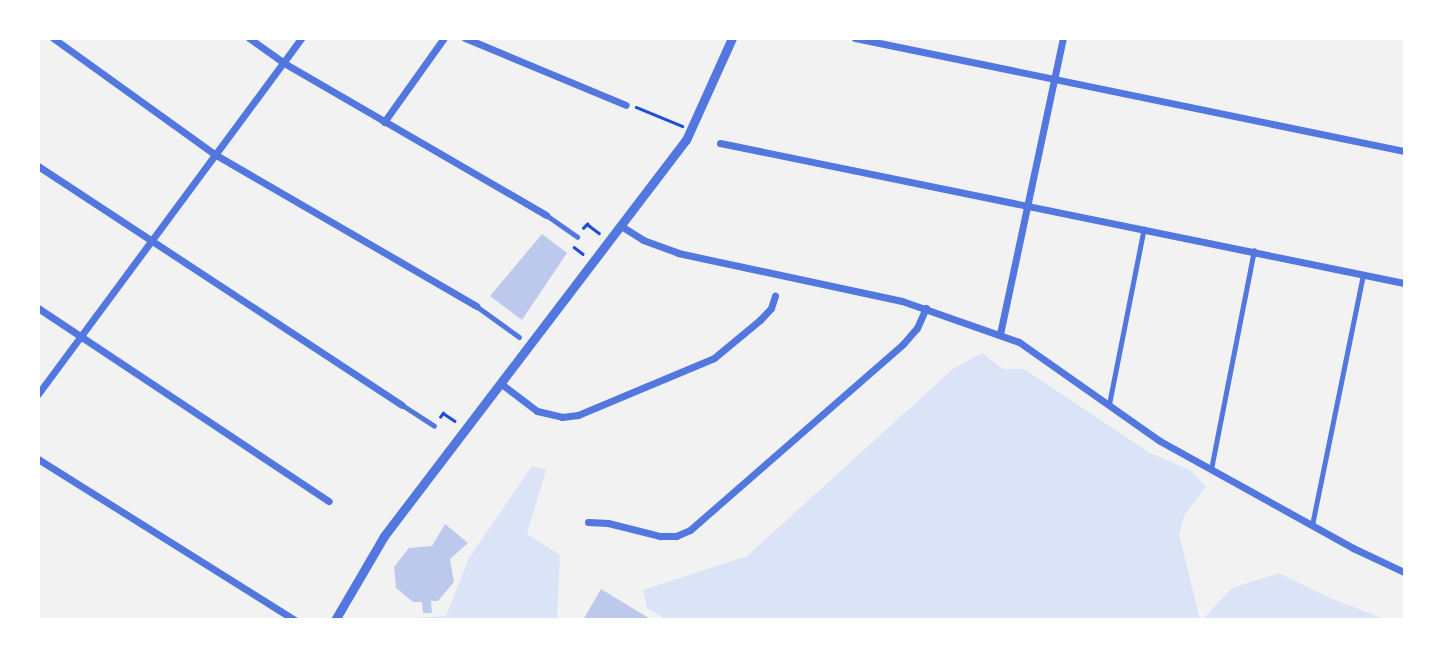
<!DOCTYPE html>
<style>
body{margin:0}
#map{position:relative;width:1443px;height:658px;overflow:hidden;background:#f2f2f2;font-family:"Roboto Condensed",sans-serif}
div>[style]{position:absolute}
.green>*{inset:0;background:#dbe4f7}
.building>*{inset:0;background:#bdc9ec}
.path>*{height:2.5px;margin:-1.25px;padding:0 1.25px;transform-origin:1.25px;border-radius:1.25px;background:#1d4ed8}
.pedestrian>*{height:5px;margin:-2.5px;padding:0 2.5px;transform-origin:2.5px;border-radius:2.5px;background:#5277de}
.minor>*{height:7px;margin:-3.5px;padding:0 3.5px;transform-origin:3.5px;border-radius:3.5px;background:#5277de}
.tertiary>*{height:9px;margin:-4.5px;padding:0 4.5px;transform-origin:4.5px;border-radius:4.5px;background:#5277de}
span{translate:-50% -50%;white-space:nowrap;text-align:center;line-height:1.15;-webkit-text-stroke:7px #fff;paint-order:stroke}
.frame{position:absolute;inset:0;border:40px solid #fff;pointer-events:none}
</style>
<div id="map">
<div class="green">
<i style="clip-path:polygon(982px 353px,1003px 369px,1024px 369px,1150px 453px,1190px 470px,1206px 487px,1185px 514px,1179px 534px,1200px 619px,667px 620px,647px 608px,643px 590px,747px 556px,954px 368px)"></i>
<i style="clip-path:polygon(532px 466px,546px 470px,527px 534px,560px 555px,557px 619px,400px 619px,446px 616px,469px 558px)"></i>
<i style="clip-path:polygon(1279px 573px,1328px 597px,1384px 619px,1203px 619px,1232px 588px)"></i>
</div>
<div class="building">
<i style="clip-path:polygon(542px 234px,567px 253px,522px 320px,490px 296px)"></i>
<i style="clip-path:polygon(445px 524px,468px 543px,450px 559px,454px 582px,438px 601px,431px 601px,432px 613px,423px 613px,422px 602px,413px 602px,396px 588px,394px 567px,409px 548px,432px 546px)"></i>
<i style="clip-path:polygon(601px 589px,652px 620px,583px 620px)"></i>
</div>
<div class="path">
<i style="left:636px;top:107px;width:50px;rotate:22.4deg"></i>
<i style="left:583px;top:228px;width:6px;rotate:-45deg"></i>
<i style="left:587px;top:224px;width:15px;rotate:37deg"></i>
<i style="left:574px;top:247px;width:11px;rotate:38deg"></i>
<i style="left:440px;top:417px;width:5px;rotate:-53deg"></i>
<i style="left:443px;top:413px;width:14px;rotate:34deg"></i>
</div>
<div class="pedestrian">
<i style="left:546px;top:215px;width:38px;rotate:35deg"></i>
<i style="left:476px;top:306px;width:53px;rotate:35.8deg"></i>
<i style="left:1109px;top:404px;width:179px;rotate:-78.8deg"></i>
<i style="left:402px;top:405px;width:38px;rotate:33deg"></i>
<i style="left:1211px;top:469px;width:223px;rotate:-78.9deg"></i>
<i style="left:1312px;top:525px;width:256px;rotate:-78.5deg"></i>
</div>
<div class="minor">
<i style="left:53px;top:38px;width:201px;rotate:35.7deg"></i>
<i style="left:216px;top:155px;width:301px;rotate:30.1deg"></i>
<i style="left:249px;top:38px;width:43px;rotate:35.5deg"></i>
<i style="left:284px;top:63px;width:303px;rotate:30.1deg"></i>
<i style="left:465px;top:38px;width:174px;rotate:22.6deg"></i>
<i style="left:855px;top:38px;width:561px;rotate:11.63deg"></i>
<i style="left:384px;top:122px;width:103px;rotate:-54.5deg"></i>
<i style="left:720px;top:143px;width:698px;rotate:11.57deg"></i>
<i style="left:38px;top:166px;width:435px;rotate:33.3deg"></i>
<i style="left:621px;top:226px;width:26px;rotate:32deg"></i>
<i style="left:643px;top:240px;width:37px;rotate:20deg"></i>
<i style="left:678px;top:253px;width:229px;rotate:12.1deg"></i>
<i style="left:902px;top:301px;width:124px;rotate:19.3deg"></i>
<i style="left:1019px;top:342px;width:172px;rotate:35.1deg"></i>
<i style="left:1160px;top:441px;width:221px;rotate:29deg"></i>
<i style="left:1353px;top:548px;width:56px;rotate:25.2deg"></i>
<i style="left:38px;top:308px;width:349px;rotate:33.6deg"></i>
<i style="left:1000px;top:334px;width:303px;rotate:-78deg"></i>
<i style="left:500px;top:383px;width:46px;rotate:37.1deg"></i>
<i style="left:537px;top:411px;width:26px;rotate:13deg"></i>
<i style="left:562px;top:417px;width:16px;rotate:-7deg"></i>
<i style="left:578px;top:415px;width:147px;rotate:-22.7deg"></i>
<i style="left:714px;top:358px;width:60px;rotate:-39.6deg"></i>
<i style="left:760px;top:320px;width:16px;rotate:-47deg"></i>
<i style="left:771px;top:308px;width:13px;rotate:-72deg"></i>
<i style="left:38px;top:394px;width:443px;rotate:-53.5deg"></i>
<i style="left:38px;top:459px;width:303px;rotate:32.1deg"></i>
<i style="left:588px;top:522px;width:20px;rotate:3deg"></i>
<i style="left:608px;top:523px;width:54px;rotate:14deg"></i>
<i style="left:660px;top:536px;width:16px"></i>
<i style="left:676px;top:536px;width:15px;rotate:-23deg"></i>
<i style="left:690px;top:530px;width:283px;rotate:-41.1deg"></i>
<i style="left:903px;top:344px;width:21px;rotate:-49deg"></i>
<i style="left:917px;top:328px;width:22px;rotate:-66deg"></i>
</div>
<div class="tertiary">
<i style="left:335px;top:620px;width:97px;rotate:-59.7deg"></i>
<i style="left:384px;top:536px;width:498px;rotate:-52.7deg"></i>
<i style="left:686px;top:140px;width:112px;rotate:-65.7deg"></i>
</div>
<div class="frame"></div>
</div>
